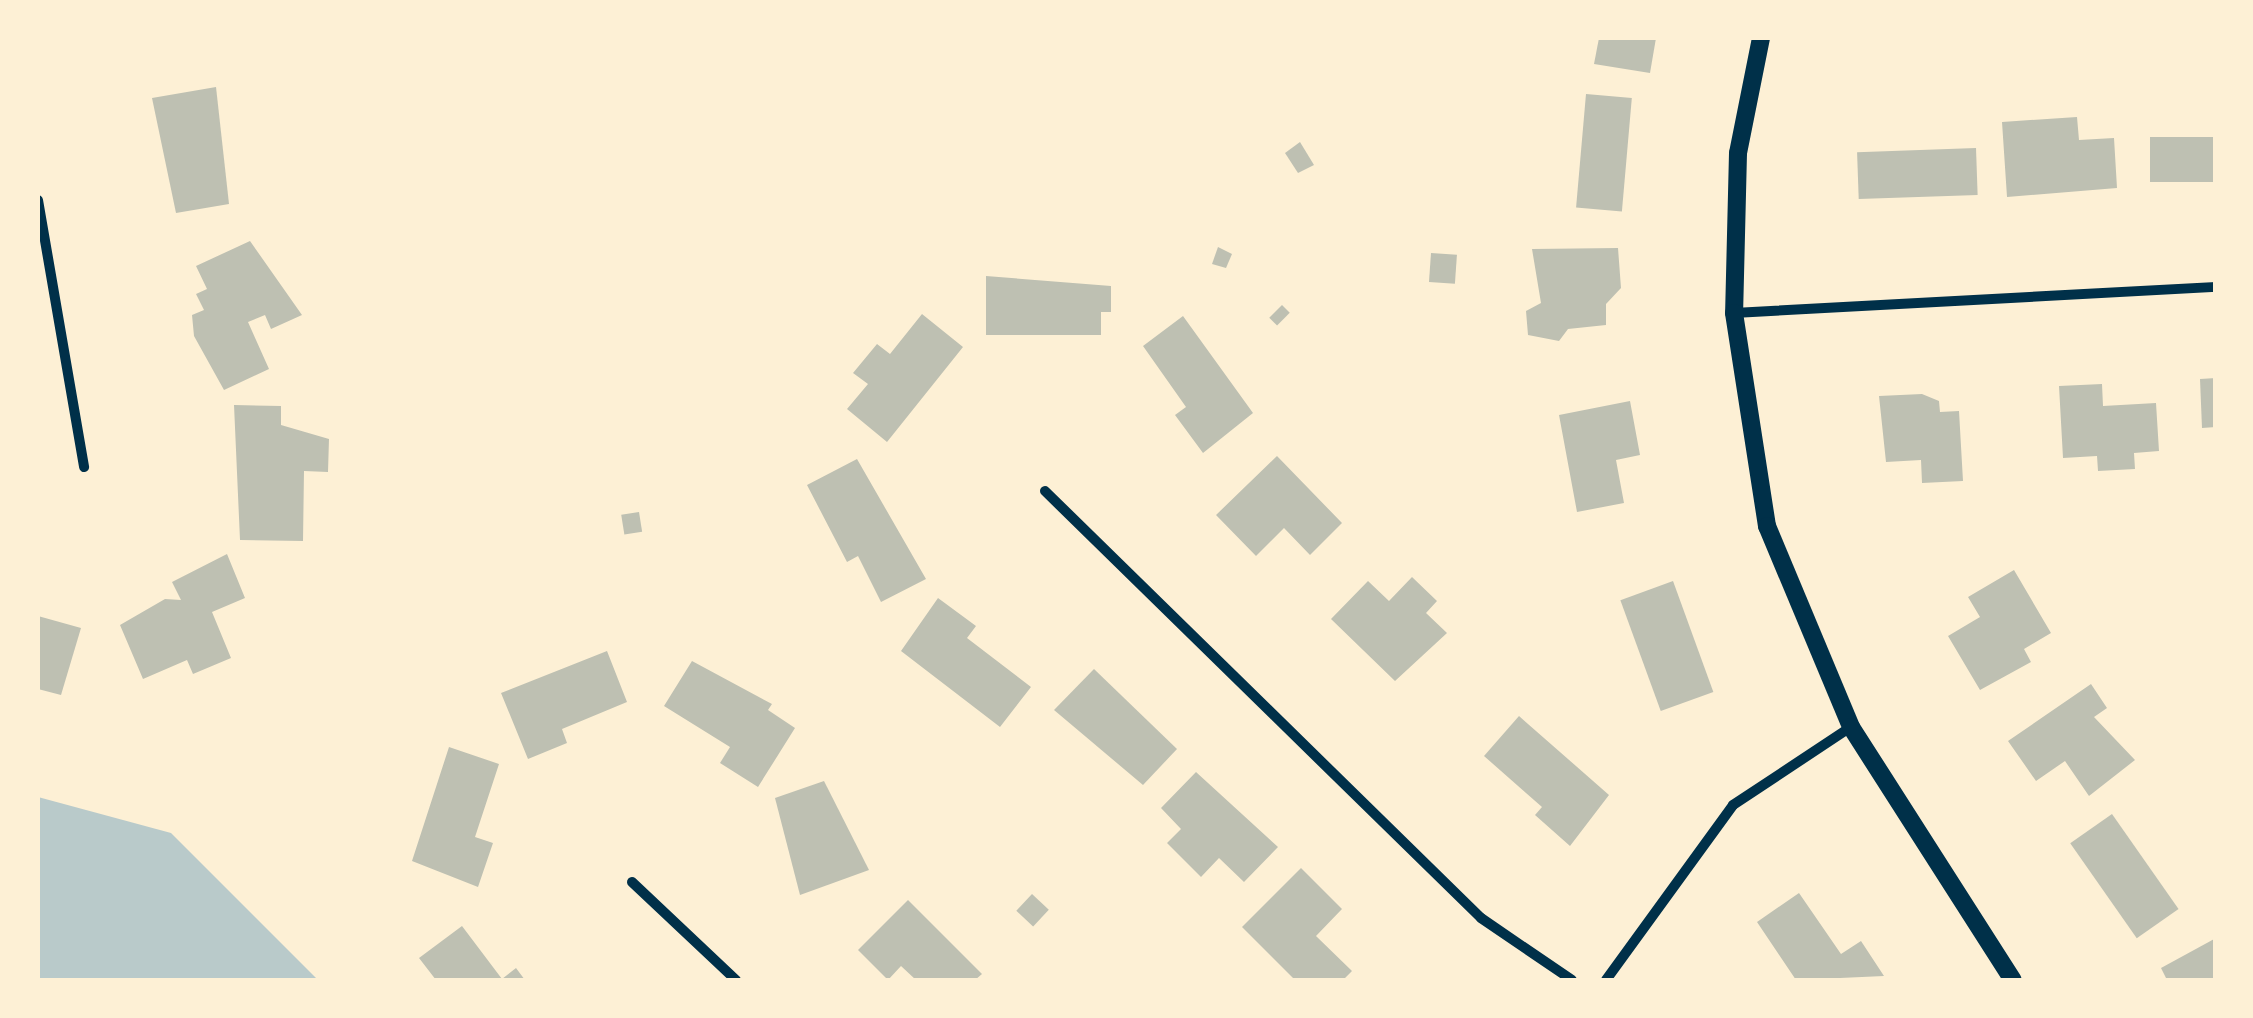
<!DOCTYPE html>
<style>
body{margin:0}
#map{position:relative;width:2253px;height:1018px;overflow:hidden;background:#fdf0d5;font-family:Manrope,sans-serif}
div>[style]{position:absolute}
.green>*{inset:0;background:#b9caca}
.building>*{inset:0;background:#bec0b2;transform-origin:0 0}
.minor>*{height:10px;margin:-5px;padding:0 5px;transform-origin:5px;border-radius:5px;background:#003049}
.tertiary>*{height:18px;margin:-9px;padding:0 9px;transform-origin:9px;border-radius:9px;background:#003049}
span{translate:-50% -50%;white-space:nowrap;text-align:center;line-height:1.15;-webkit-text-stroke:8px #fdf0d5;paint-order:stroke}
.frame{position:absolute;inset:0;border:40px solid #fdf0d5;pointer-events:none}
</style>
<div id="map">
<div class="green">
<i style="clip-path:polygon(38px 797px,171px 833px,318px 980px,38px 980px)"></i>
</div>
<div class="building">
<i style="clip-path:polygon(1599px 38px,1656px 38px,1650px 73px,1594px 64px)"></i>
<i style="clip-path:polygon(216px 87px,229px 204px,176px 213px,152px 98px)"></i>
<i style="left:1586px;top:94px;width:46px;height:114px;rotate:5deg"></i>
<i style="clip-path:polygon(2077px 117px,2079px 140px,2114px 138px,2117px 188px,2007px 197px,2002px 122px)"></i>
<i style="left:2216px;top:137px;width:45px;height:66px;rotate:90deg"></i>
<i style="clip-path:polygon(1300px 142px,1314px 165px,1298px 173px,1285px 153px)"></i>
<i style="left:1976px;top:148px;width:47px;height:119px;rotate:88deg"></i>
<i style="clip-path:polygon(250px 241px,302px 315px,271px 329px,265px 315px,248px 322px,269px 369px,224px 390px,194px 336px,192px 315px,204px 310px,196px 294px,207px 289px,196px 266px)"></i>
<i style="clip-path:polygon(1218px 247px,1232px 254px,1226px 268px,1212px 264px)"></i>
<i style="clip-path:polygon(1618px 248px,1621px 288px,1606px 304px,1606px 325px,1568px 329px,1559px 341px,1528px 335px,1526px 311px,1541px 303px,1532px 249px)"></i>
<i style="left:1431px;top:253px;width:26px;height:29px;rotate:4deg"></i>
<i style="clip-path:polygon(986px 276px,1111px 286px,1111px 312px,1101px 312px,1101px 335px,986px 335px)"></i>
<i style="left:1282px;top:305px;width:11px;height:18px;rotate:45deg"></i>
<i style="clip-path:polygon(922px 314px,963px 347px,887px 442px,847px 409px,868px 384px,853px 373px,877px 344px,890px 354px)"></i>
<i style="clip-path:polygon(1183px 316px,1253px 413px,1203px 453px,1175px 415px,1186px 407px,1143px 346px)"></i>
<i style="clip-path:polygon(2216px 378px,2216px 427px,2202px 428px,2200px 379px)"></i>
<i style="clip-path:polygon(2102px 384px,2103px 406px,2156px 403px,2159px 451px,2134px 453px,2135px 469px,2098px 471px,2097px 456px,2063px 458px,2059px 386px)"></i>
<i style="clip-path:polygon(1922px 394px,1939px 401px,1940px 412px,1959px 411px,1963px 481px,1922px 483px,1921px 460px,1886px 462px,1879px 396px)"></i>
<i style="clip-path:polygon(1630px 401px,1640px 455px,1616px 460px,1624px 503px,1577px 512px,1559px 415px)"></i>
<i style="clip-path:polygon(234px 405px,281px 406px,281px 425px,329px 439px,328px 472px,304px 471px,303px 541px,240px 540px)"></i>
<i style="clip-path:polygon(1277px 456px,1342px 523px,1310px 555px,1284px 528px,1256px 556px,1216px 515px)"></i>
<i style="clip-path:polygon(857px 459px,926px 579px,881px 602px,858px 556px,847px 562px,807px 485px)"></i>
<i style="left:639px;top:512px;width:20px;height:18px;rotate:81deg"></i>
<i style="clip-path:polygon(227px 554px,245px 598px,212px 612px,231px 658px,193px 674px,187px 660px,143px 679px,120px 625px,165px 599px,181px 600px,172px 582px)"></i>
<i style="clip-path:polygon(2014px 570px,2051px 633px,2024px 649px,2031px 662px,1980px 690px,1948px 636px,1980px 617px,1968px 597px)"></i>
<i style="clip-path:polygon(1412px 577px,1437px 601px,1426px 613px,1447px 633px,1395px 681px,1331px 619px,1368px 581px,1389px 601px)"></i>
<i style="left:1673px;top:581px;width:118px;height:56px;rotate:70deg"></i>
<i style="clip-path:polygon(938px 598px,976px 626px,967px 638px,1031px 687px,1000px 727px,901px 651px)"></i>
<i style="clip-path:polygon(38px 616px,81px 628px,61px 695px,38px 689px)"></i>
<i style="clip-path:polygon(607px 651px,627px 702px,562px 729px,567px 743px,528px 759px,501px 693px)"></i>
<i style="clip-path:polygon(692px 661px,772px 704px,768px 710px,795px 728px,758px 787px,720px 763px,730px 747px,664px 706px)"></i>
<i style="clip-path:polygon(1094px 669px,1177px 749px,1143px 785px,1054px 710px)"></i>
<i style="clip-path:polygon(2091px 684px,2107px 708px,2094px 717px,2135px 760px,2089px 796px,2065px 761px,2036px 781px,2008px 741px)"></i>
<i style="clip-path:polygon(1519px 716px,1609px 795px,1570px 846px,1535px 815px,1542px 807px,1484px 756px)"></i>
<i style="clip-path:polygon(449px 747px,499px 764px,475px 837px,493px 843px,478px 887px,412px 861px)"></i>
<i style="clip-path:polygon(1196px 772px,1278px 847px,1244px 882px,1219px 858px,1201px 877px,1167px 843px,1181px 829px,1161px 808px)"></i>
<i style="clip-path:polygon(824px 781px,869px 870px,800px 895px,775px 798px)"></i>
<i style="left:2112px;top:814px;width:116px;height:51px;rotate:55deg"></i>
<i style="clip-path:polygon(1301px 868px,1342px 909px,1316px 936px,1352px 971px,1343px 980px,1295px 980px,1242px 927px)"></i>
<i style="clip-path:polygon(1799px 893px,1841px 954px,1861px 941px,1884px 976px,1796px 980px,1757px 922px)"></i>
<i style="left:1032px;top:894px;width:23px;height:23px;rotate:43deg"></i>
<i style="clip-path:polygon(908px 900px,982px 974px,975px 980px,916px 980px,901px 966px,888px 980px,858px 950px)"></i>
<i style="clip-path:polygon(462px 926px,502px 979px,516px 968px,525px 980px,436px 980px,419px 958px)"></i>
<i style="clip-path:polygon(2216px 938px,2216px 980px,2167px 980px,2161px 968px)"></i>
</div>
<div class="minor">
<i style="left:38px;top:200px;width:271px;rotate:80.2deg"></i>
<i style="left:1734px;top:313px;width:483px;rotate:-3.1deg"></i>
<i style="left:1045px;top:491px;width:610px;rotate:44.4deg"></i>
<i style="left:1481px;top:918px;width:110px;rotate:34.3deg"></i>
<i style="left:632px;top:882px;width:143px;rotate:43.3deg"></i>
<i style="left:1606px;top:980px;width:216px;rotate:-54deg"></i>
<i style="left:1733px;top:805px;width:141px;rotate:-33.5deg"></i>
</div>
<div class="tertiary">
<i style="left:1761px;top:38px;width:117px;rotate:101.3deg"></i>
<i style="left:1738px;top:153px;width:160px;rotate:91.4deg"></i>
<i style="left:1734px;top:313px;width:216px;rotate:81.2deg"></i>
<i style="left:1767px;top:526px;width:218px;rotate:67.3deg"></i>
<i style="left:1851px;top:727px;width:300px;rotate:57.4deg"></i>
</div>
<div class="frame"></div>
</div>
